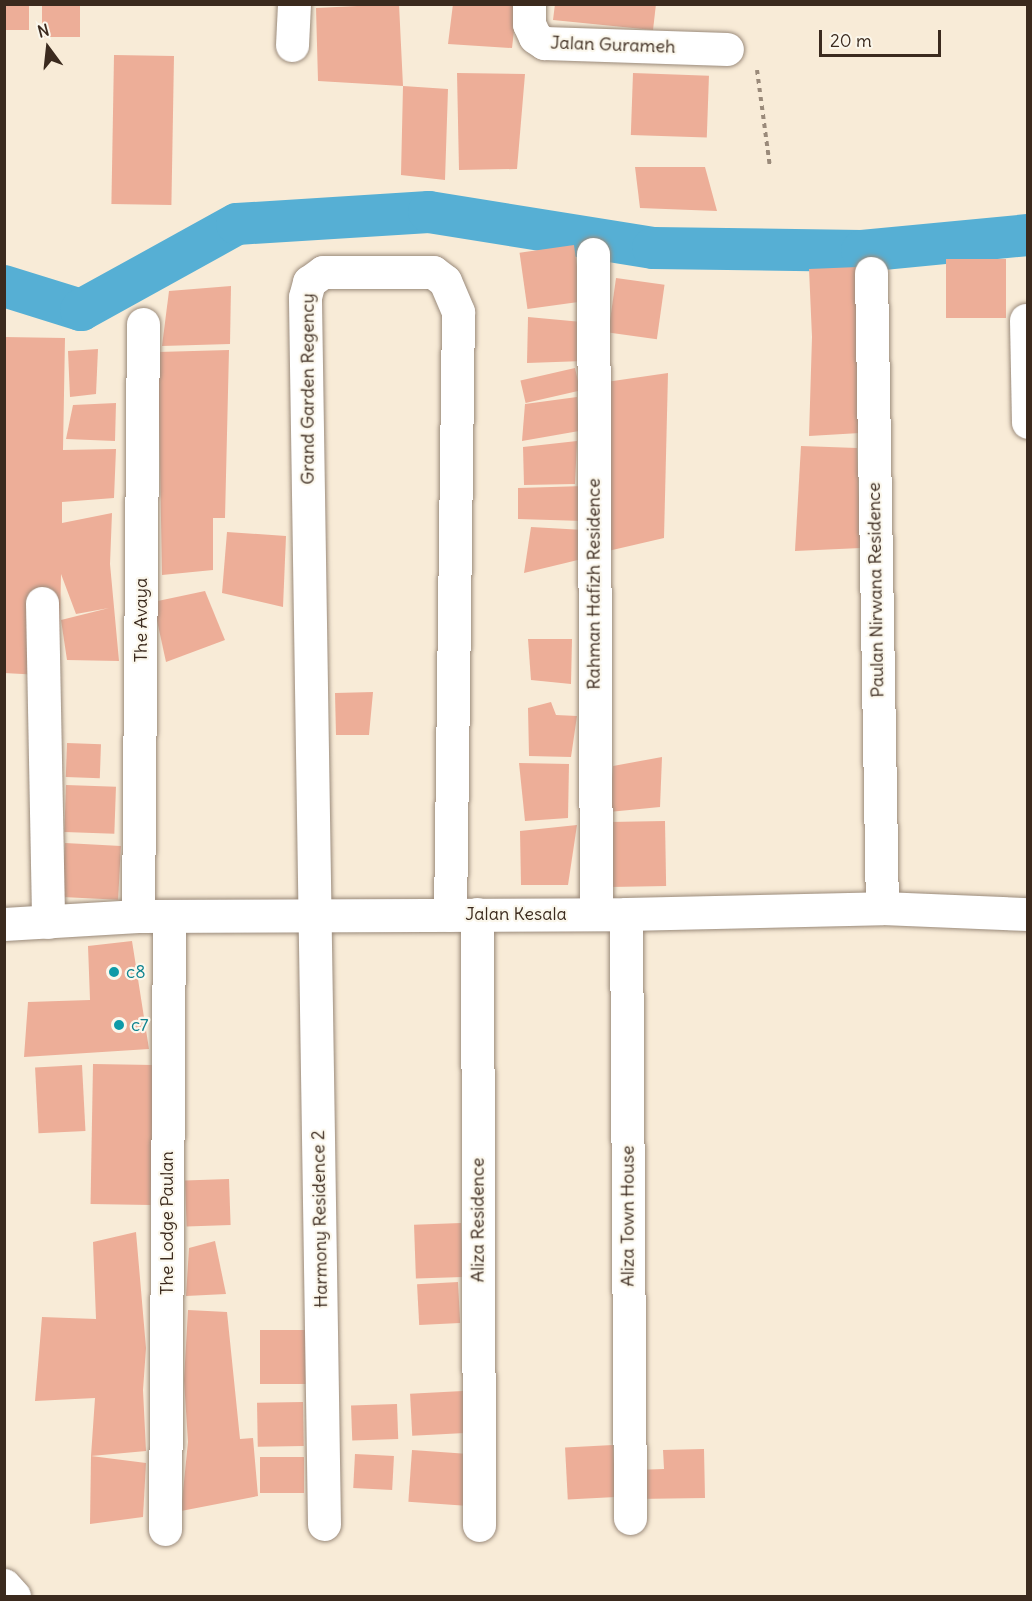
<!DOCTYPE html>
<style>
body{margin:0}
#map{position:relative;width:1032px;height:1601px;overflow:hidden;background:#f8ebd7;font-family:Delius,sans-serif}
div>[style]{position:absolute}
.canal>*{height:42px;margin:-21px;padding:0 21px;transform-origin:21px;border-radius:21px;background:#56afd4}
.building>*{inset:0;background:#edae98;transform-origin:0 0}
.path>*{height:4px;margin-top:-2px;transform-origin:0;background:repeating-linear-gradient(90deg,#9a8a7a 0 4.5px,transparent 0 9px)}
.roads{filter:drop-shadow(0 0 2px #9a8a7a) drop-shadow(0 0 2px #9a8a7a)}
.minor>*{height:33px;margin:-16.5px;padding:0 16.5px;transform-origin:16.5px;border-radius:16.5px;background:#fff}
.dots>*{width:16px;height:16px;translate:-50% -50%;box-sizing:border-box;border:3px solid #fbf7ec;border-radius:50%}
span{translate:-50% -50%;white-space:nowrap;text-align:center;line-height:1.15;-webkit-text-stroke:4.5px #fbf7ec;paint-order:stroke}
.street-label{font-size:18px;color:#3b2a1e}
.culture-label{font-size:18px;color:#0d838f}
.left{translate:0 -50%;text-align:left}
.frame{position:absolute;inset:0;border:6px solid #3b2a1e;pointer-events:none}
.north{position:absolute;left:18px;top:18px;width:60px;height:60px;-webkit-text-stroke:4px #fbf7ec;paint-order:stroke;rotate:345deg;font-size:16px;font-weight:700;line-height:24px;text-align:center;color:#3b2a1e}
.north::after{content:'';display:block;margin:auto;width:21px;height:27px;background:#3b2a1e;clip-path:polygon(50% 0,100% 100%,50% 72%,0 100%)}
.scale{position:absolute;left:819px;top:30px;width:122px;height:27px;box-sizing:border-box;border:3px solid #3b2a1e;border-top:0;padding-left:8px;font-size:18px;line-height:21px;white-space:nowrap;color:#3b2a1e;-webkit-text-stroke:4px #fbf7ec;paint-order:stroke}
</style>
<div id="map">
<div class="canal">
<i style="left:4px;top:286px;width:81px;rotate:17.3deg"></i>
<i style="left:81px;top:310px;width:178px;rotate:-28.9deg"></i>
<i style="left:237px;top:224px;width:192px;rotate:-3.6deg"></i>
<i style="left:429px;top:212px;width:227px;rotate:9.1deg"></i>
<i style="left:653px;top:248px;width:209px;rotate:0.8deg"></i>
<i style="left:862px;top:251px;width:167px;rotate:-5.5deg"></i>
</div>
<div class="building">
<i style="left:4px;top:4px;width:25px;height:26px"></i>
<i style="left:42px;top:4px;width:38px;height:33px"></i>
<i style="clip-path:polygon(399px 4px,403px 86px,448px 89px,445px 180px,401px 175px,403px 86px,318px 81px,316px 8px)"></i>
<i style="clip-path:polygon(453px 4px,517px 4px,512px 48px,448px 44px)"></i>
<i style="clip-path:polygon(555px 4px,656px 4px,653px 30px,553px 20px)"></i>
<i style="left:174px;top:56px;width:149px;height:60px;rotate:91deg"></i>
<i style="clip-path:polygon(457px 73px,525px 74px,517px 169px,459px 170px)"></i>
<i style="left:633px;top:73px;width:76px;height:62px;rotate:2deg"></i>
<i style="clip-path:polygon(635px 167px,705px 167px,717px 211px,640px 208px)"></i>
<i style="left:574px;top:245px;width:57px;height:55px;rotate:82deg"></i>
<i style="left:946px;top:259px;width:60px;height:59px"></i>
<i style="clip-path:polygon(858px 267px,860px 433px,809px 436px,812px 337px,809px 269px)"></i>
<i style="left:616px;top:278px;width:49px;height:55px;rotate:8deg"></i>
<i style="clip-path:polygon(231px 286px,230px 344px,162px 346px,169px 291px)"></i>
<i style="clip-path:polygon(528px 317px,582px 322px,584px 361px,527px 363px)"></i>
<i style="clip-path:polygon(4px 337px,65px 338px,63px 450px,116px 449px,114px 498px,62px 502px,62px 523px,112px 513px,110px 564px,119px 661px,67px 660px,61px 620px,109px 608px,76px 614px,61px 574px,59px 676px,4px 673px)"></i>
<i style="clip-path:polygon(98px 349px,96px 394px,70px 397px,68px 351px)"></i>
<i style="clip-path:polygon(229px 350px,225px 518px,213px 518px,213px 570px,162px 575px,158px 352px)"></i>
<i style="left:575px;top:368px;width:23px;height:56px;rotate:77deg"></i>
<i style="clip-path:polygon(668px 373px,664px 538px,608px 551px,606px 382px)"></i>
<i style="clip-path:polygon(577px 397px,579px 431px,522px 441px,525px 404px)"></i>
<i style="clip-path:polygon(116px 403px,115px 441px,66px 439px,73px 405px)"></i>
<i style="clip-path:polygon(577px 441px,575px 484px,524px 485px,523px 447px)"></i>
<i style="clip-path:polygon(801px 446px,857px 448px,861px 548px,795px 551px)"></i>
<i style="clip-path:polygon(585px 486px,583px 521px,518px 519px,518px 488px)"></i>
<i style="clip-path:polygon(531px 527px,584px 530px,582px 559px,524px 573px)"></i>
<i style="clip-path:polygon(227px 532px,286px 536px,283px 607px,222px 593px)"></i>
<i style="clip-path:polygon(205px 591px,225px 640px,166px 662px,153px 602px)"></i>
<i style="clip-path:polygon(528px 639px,572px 639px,571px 684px,531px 680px)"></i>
<i style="clip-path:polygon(373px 692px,369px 735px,336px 735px,335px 693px)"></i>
<i style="clip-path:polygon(551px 702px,556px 715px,577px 716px,571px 757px,529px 756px,528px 708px)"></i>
<i style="left:67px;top:743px;width:34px;height:34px;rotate:2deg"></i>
<i style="clip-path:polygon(662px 757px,660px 807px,609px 812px,613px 766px)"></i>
<i style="clip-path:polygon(519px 763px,569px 764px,568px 818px,525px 821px)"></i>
<i style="left:66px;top:785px;width:50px;height:47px;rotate:2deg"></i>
<i style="left:665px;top:821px;width:65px;height:56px;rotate:89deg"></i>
<i style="clip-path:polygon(577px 825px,568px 885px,521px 885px,520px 831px)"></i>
<i style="left:65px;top:843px;width:56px;height:54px;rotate:3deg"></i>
<i style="clip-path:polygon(132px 941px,149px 1049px,24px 1057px,28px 1002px,90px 1000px,88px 946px)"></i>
<i style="left:93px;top:1064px;width:60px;height:140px;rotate:1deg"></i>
<i style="left:82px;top:1065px;width:66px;height:47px;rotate:87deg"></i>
<i style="left:229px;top:1179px;width:46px;height:44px;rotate:88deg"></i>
<i style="left:461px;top:1223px;width:54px;height:47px;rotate:88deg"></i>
<i style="clip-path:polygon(136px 1232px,146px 1348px,143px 1390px,146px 1451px,91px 1456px,95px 1398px,35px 1401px,42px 1317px,96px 1319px,93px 1242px)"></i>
<i style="clip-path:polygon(215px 1241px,226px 1294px,186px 1296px,189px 1248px)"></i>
<i style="left:458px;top:1282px;width:41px;height:41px;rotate:87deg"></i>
<i style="clip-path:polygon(188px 1310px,227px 1312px,240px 1439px,253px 1438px,258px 1496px,181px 1511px,188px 1442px,184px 1380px)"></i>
<i style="left:315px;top:1330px;width:54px;height:55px;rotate:90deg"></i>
<i style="left:463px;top:1391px;width:42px;height:53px;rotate:87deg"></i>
<i style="left:303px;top:1402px;width:44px;height:46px;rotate:89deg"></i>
<i style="left:397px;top:1404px;width:35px;height:46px;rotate:88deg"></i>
<i style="left:613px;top:1445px;width:52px;height:48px;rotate:87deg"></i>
<i style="clip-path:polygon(704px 1449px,705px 1498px,636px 1499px,635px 1470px,664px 1469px,663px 1450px)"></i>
<i style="left:412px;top:1450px;width:57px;height:52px;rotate:4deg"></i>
<i style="left:355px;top:1454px;width:39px;height:34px;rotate:3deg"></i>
<i style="clip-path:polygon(91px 1456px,146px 1463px,143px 1517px,90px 1524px)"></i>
<i style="left:260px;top:1457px;width:44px;height:36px"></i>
</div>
<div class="path">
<i style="left:757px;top:70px;width:98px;rotate:82.4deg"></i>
</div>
<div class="roads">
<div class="minor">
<i style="left:529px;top:4px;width:20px;rotate:90deg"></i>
<i style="left:529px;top:24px;width:14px;rotate:65deg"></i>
<i style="left:535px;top:37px;width:11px;rotate:34deg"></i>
<i style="left:544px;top:43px;width:183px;rotate:1.9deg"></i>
<i style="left:292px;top:45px;width:41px;rotate:-87.2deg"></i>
<i style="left:593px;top:254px;width:660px;rotate:89.74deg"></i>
<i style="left:871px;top:273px;width:635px;rotate:89.01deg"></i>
<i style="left:1026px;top:320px;width:102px;rotate:88.9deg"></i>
<i style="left:42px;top:603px;width:319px;rotate:88.9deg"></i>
<i style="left:477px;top:914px;width:611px;rotate:89.81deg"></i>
<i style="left:626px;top:914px;width:604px;rotate:89.62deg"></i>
<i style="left:138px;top:916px;width:592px;rotate:-89.52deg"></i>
<i style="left:4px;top:924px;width:134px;rotate:-3.4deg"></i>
<i style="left:138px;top:916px;width:488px;rotate:-0.2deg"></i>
<i style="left:626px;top:914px;width:256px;rotate:-1.3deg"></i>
<i style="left:882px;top:908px;width:146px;rotate:2.4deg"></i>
<i style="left:324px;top:1524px;width:1227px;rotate:-90.89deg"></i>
<i style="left:305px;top:297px;width:16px;rotate:-75deg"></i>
<i style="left:309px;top:282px;width:17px;rotate:-36deg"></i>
<i style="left:323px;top:272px;width:110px"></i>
<i style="left:433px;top:272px;width:15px;rotate:37deg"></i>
<i style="left:445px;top:281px;width:34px;rotate:67deg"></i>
<i style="left:458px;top:312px;width:603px;rotate:90.76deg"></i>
<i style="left:165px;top:1529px;width:613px;rotate:-89.63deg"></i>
<i style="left:4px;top:1585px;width:15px;rotate:48deg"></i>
</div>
</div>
<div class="dots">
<i style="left:114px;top:972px;background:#0f9aa8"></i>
<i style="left:119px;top:1025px;background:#0f9aa8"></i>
</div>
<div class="street-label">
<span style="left:613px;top:45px;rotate:2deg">Jalan Gurameh</span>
<span style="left:308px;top:389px;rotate:-90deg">Grand Garden Regency</span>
<span style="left:594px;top:584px;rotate:-90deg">Rahman Hafizh Residence</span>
<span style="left:876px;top:590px;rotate:-91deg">Paulan Nirwana Residence</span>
<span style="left:141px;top:620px;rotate:-90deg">The Avaya</span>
<span style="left:516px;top:914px">Jalan Kesala</span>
<span style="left:628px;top:1216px;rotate:-90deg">Aliza Town House</span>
<span style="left:320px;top:1219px;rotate:-91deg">Harmony Residence 2</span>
<span style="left:478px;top:1220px;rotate:-90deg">Aliza Residence</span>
<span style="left:167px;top:1223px;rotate:-90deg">The Lodge Paulan</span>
</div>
<div class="culture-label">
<span class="left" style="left:126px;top:972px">c8</span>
<span class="left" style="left:131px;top:1025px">c7</span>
</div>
<div class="frame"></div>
<div class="north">N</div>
<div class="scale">20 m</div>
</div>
